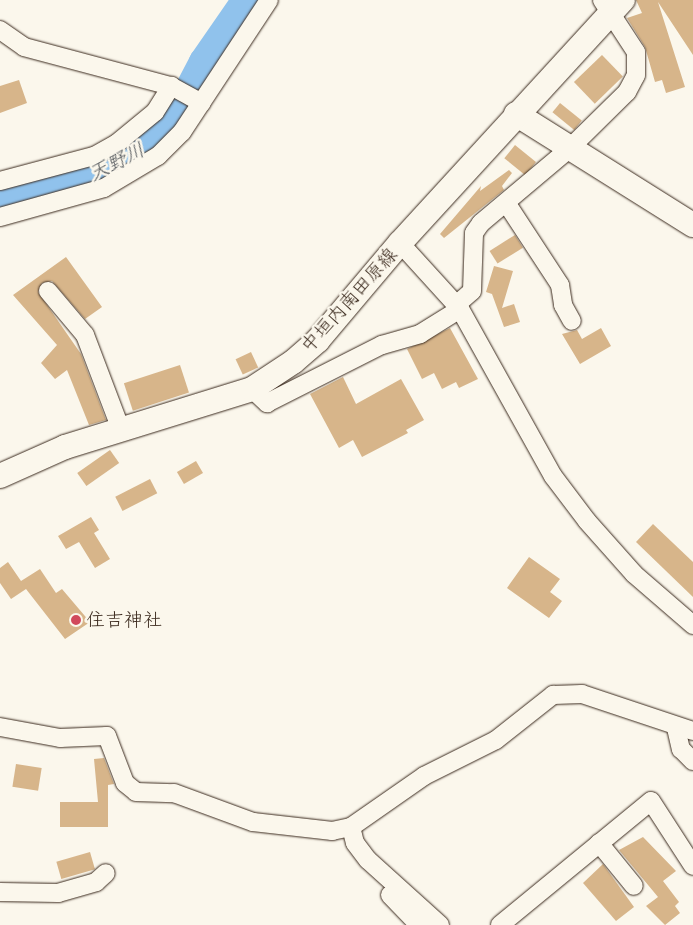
<!DOCTYPE html>
<meta charset="utf-8">
<style>
body{margin:0}
#map{position:relative;width:693px;height:925px;overflow:hidden;background:#fbf7ec;font-family:"Patrick Hand","Klee One",sans-serif}
div>[style]{position:absolute}
.river>*{height:30px;margin:-15px;padding:0 15px;transform-origin:15px;border-radius:15px;background:#90c2ec}
.building>*{inset:0;background:#d7b58a;transform-origin:0 0}
.roads{filter:drop-shadow(0 0 1px #3b2a1e) drop-shadow(0 0 1px #3b2a1e)}
.street>*{height:18px;margin:-9px;padding:0 9px;transform-origin:9px;border-radius:9px;background:#fbf7ec}
.secondary>*{height:24px;margin:-12px;padding:0 12px;transform-origin:12px;border-radius:12px;background:#fbf7ec}
.dots>*{width:14px;height:14px;translate:-50% -50%;box-sizing:border-box;border:2px solid #fbf7ec;border-radius:50%}
span{translate:-50% -50%;white-space:nowrap;text-align:center;line-height:1.15;-webkit-text-stroke:5px #fbf7ec;paint-order:stroke}
.street-label{font-size:19px;color:#3b2a1e}
.poi-label{font-size:19px;color:#3b2a1e}
.left{translate:0 -50%;text-align:left}
.water-label{font-size:20px;color:#54585c;font-style:italic}
</style>
<div id="map">
<div class="river">
<i style="left:0;top:198px;width:84px;rotate:-13deg"></i>
<i style="left:82px;top:179px;width:39px;rotate:-21deg"></i>
<i style="left:118px;top:165px;width:40px;rotate:-34deg"></i>
<i style="left:151px;top:143px;width:43px;rotate:-49.7deg"></i>
<i style="left:179px;top:110px;width:54px;rotate:-62.5deg"></i>
<i style="left:204px;top:62px;width:75px;rotate:-55.3deg"></i>
</div>
<div class="building">
<i style="clip-path:polygon(636px 0,693px 0,693px 55px,658px 2px,685px 87px,666px 93px,662px 80px,655px 82px,645px 47px,627px 18px,642px 13px)"></i>
<i style="left:602px;top:55px;width:30px;height:39px;rotate:46deg"></i>
<i style="clip-path:polygon(19px 80px,27px 103px,0 113px,0 86px)"></i>
<i style="left:560px;top:103px;width:28px;height:12px;rotate:39deg"></i>
<i style="left:515px;top:145px;width:27px;height:17px;rotate:39deg"></i>
<i style="clip-path:polygon(509px 170px,512px 173px,502px 186px,504px 190px,444px 238px,440px 234px,481px 186px,480px 191px)"></i>
<i style="left:515px;top:235px;width:15px;height:30px;rotate:58deg"></i>
<i style="clip-path:polygon(66px 257px,102px 307px,85px 319px,52px 281px,42px 283px,38px 292px,81px 354px,106px 420px,89px 425px,67px 370px,55px 379px,41px 363px,57px 345px,13px 295px)"></i>
<i style="clip-path:polygon(494px 266px,513px 271px,502px 308px,514px 304px,520px 322px,504px 327px,492px 294px,486px 292px)"></i>
<i style="clip-path:polygon(450px 328px,478px 379px,459px 388px,456px 382px,442px 389px,434px 373px,422px 379px,407px 349px)"></i>
<i style="clip-path:polygon(601px 328px,611px 346px,580px 364px,562px 334px,577px 330px,582px 339px)"></i>
<i style="left:251px;top:352px;width:17px;height:17px;rotate:65deg"></i>
<i style="left:180px;top:365px;width:29px;height:59px;rotate:72deg"></i>
<i style="clip-path:polygon(343px 377px,356px 404px,401px 379px,424px 420px,406px 430px,408px 433px,362px 457px,353px 440px,339px 448px,310px 394px)"></i>
<i style="left:110px;top:450px;width:16px;height:40px;rotate:55deg"></i>
<i style="left:196px;top:461px;width:14px;height:22px;rotate:60deg"></i>
<i style="left:150px;top:479px;width:16px;height:39px;rotate:63deg"></i>
<i style="clip-path:polygon(91px 517px,99px 530px,94px 533px,110px 559px,95px 568px,79px 542px,66px 549px,58px 536px)"></i>
<i style="clip-path:polygon(653px 524px,693px 562px,693px 597px,636px 542px)"></i>
<i style="clip-path:polygon(529px 557px,560px 579px,550px 592px,562px 601px,549px 618px,507px 588px)"></i>
<i style="clip-path:polygon(8px 562px,21px 581px,40px 569px,56px 593px,62px 589px,90px 622px,65px 639px,26px 589px,11px 599px,0 583px,0 568px)"></i>
<i style="clip-path:polygon(104px 758px,114px 784px,108px 785px,108px 827px,60px 827px,60px 802px,98px 802px,94px 759px)"></i>
<i style="left:16px;top:764px;width:26px;height:23px;rotate:9deg"></i>
<i style="clip-path:polygon(643px 837px,676px 871px,663px 881px,679px 902px,675px 906px,680px 913px,665px 925px,646px 906px,658px 897px,619px 850px)"></i>
<i style="left:90px;top:852px;width:18px;height:35px;rotate:74deg"></i>
<i style="clip-path:polygon(603px 864px,634px 907px,616px 921px,583px 883px)"></i>
</div>
<div class="roads">
<div class="street">
<i style="left:0;top:30px;width:29px;rotate:35deg"></i>
<i style="left:24px;top:47px;width:152px;rotate:14.9deg"></i>
<i style="left:171px;top:86px;width:35px;rotate:29deg"></i>
<i style="left:0;top:181px;width:97px;rotate:-14.9deg"></i>
<i style="left:94px;top:156px;width:25px;rotate:-29deg"></i>
<i style="left:116px;top:144px;width:50px;rotate:-39.4deg"></i>
<i style="left:155px;top:112px;width:31px;rotate:-58deg"></i>
<i style="left:507px;top:204px;width:97px;rotate:56.8deg"></i>
<i style="left:560px;top:285px;width:20px;rotate:81deg"></i>
<i style="left:563px;top:305px;width:18px;rotate:61deg"></i>
<i style="left:0;top:217px;width:108px;rotate:-15.6deg"></i>
<i style="left:104px;top:188px;width:63px;rotate:-30.7deg"></i>
<i style="left:158px;top:156px;width:34px;rotate:-45deg"></i>
<i style="left:182px;top:132px;width:158px;rotate:-56.6deg"></i>
<i style="left:400px;top:243px;width:89px;rotate:47.7deg"></i>
<i style="left:460px;top:309px;width:191px;rotate:60.9deg"></i>
<i style="left:553px;top:476px;width:56px;rotate:52.9deg"></i>
<i style="left:587px;top:521px;width:71px;rotate:48.4deg"></i>
<i style="left:634px;top:574px;width:78px;rotate:40.8deg"></i>
<i style="left:48px;top:291px;width:57px;rotate:49.9deg"></i>
<i style="left:85px;top:335px;width:102px;rotate:69.2deg"></i>
<i style="left:456px;top:305px;width:21px;rotate:-41deg"></i>
<i style="left:472px;top:291px;width:58px;rotate:-88deg"></i>
<i style="left:474px;top:233px;width:12px;rotate:-55deg"></i>
<i style="left:481px;top:223px;width:116px;rotate:-40.1deg"></i>
<i style="left:570px;top:148px;width:80px;rotate:-44.5deg"></i>
<i style="left:627px;top:92px;width:19px;rotate:-62deg"></i>
<i style="left:636px;top:75px;width:23px;rotate:-90deg"></i>
<i style="left:636px;top:52px;width:62px;rotate:-123.2deg"></i>
<i style="left:252px;top:389px;width:21px;rotate:43deg"></i>
<i style="left:267px;top:403px;width:129px;rotate:-26.8deg"></i>
<i style="left:382px;top:345px;width:40px;rotate:-16deg"></i>
<i style="left:420px;top:334px;width:47px;rotate:-32deg"></i>
<i style="left:0;top:727px;width:61px;rotate:10.4deg"></i>
<i style="left:60px;top:738px;width:47px;rotate:-2.4deg"></i>
<i style="left:107px;top:736px;width:50px;rotate:69deg"></i>
<i style="left:125px;top:783px;width:14px;rotate:39deg"></i>
<i style="left:136px;top:792px;width:38px;rotate:2deg"></i>
<i style="left:174px;top:793px;width:84px;rotate:20.2deg"></i>
<i style="left:253px;top:822px;width:80px;rotate:6.5deg"></i>
<i style="left:332px;top:831px;width:19px;rotate:-12deg"></i>
<i style="left:351px;top:827px;width:89px;rotate:-34.9deg"></i>
<i style="left:424px;top:776px;width:80px;rotate:-26.6deg"></i>
<i style="left:496px;top:740px;width:73px;rotate:-38.3deg"></i>
<i style="left:553px;top:695px;width:29px;rotate:-2deg"></i>
<i style="left:582px;top:694px;width:117px;rotate:18.4deg"></i>
<i style="left:676px;top:728px;width:22px;rotate:77deg"></i>
<i style="left:681px;top:749px;width:17px;rotate:45deg"></i>
<i style="left:351px;top:827px;width:16px;rotate:76deg"></i>
<i style="left:355px;top:843px;width:21px;rotate:53deg"></i>
<i style="left:368px;top:860px;width:97px;rotate:42.1deg"></i>
<i style="left:599px;top:843px;width:55px;rotate:50.9deg"></i>
<i style="left:0;top:892px;width:58px;rotate:1deg"></i>
<i style="left:58px;top:893px;width:40px;rotate:-16deg"></i>
<i style="left:96px;top:882px;width:13px;rotate:-42deg"></i>
<i style="left:390px;top:895px;width:42px;rotate:46deg"></i>
<i style="left:500px;top:925px;width:195px;rotate:-39.4deg"></i>
<i style="left:651px;top:801px;width:77px;rotate:57.1deg"></i>
</div>
<div class="secondary">
<i style="left:516px;top:114px;width:209px;rotate:32.1deg"></i>
<i style="left:0;top:476px;width:71px;rotate:-24deg"></i>
<i style="left:65px;top:447px;width:196px;rotate:-17.2deg"></i>
<i style="left:252px;top:389px;width:49px;rotate:-33.4deg"></i>
<i style="left:293px;top:362px;width:33px;rotate:-41deg"></i>
<i style="left:318px;top:340px;width:127px;rotate:-49.8deg"></i>
<i style="left:400px;top:243px;width:330px;rotate:-47.5deg"></i>
</div>
</div>
<div class="dots">
<i style="left:76px;top:620px;background:#d1495b"></i>
</div>
<div class="street-label">
<span style="left:349px;top:300px;rotate:-48deg">中垣内南田原線</span>
</div>
<div class="poi-label">
<span class="left" style="left:86px;top:620px">住吉神社</span>
</div>
<div class="water-label">
<span style="left:116px;top:161px;rotate:-27deg">天野川</span>
</div>
</div>
